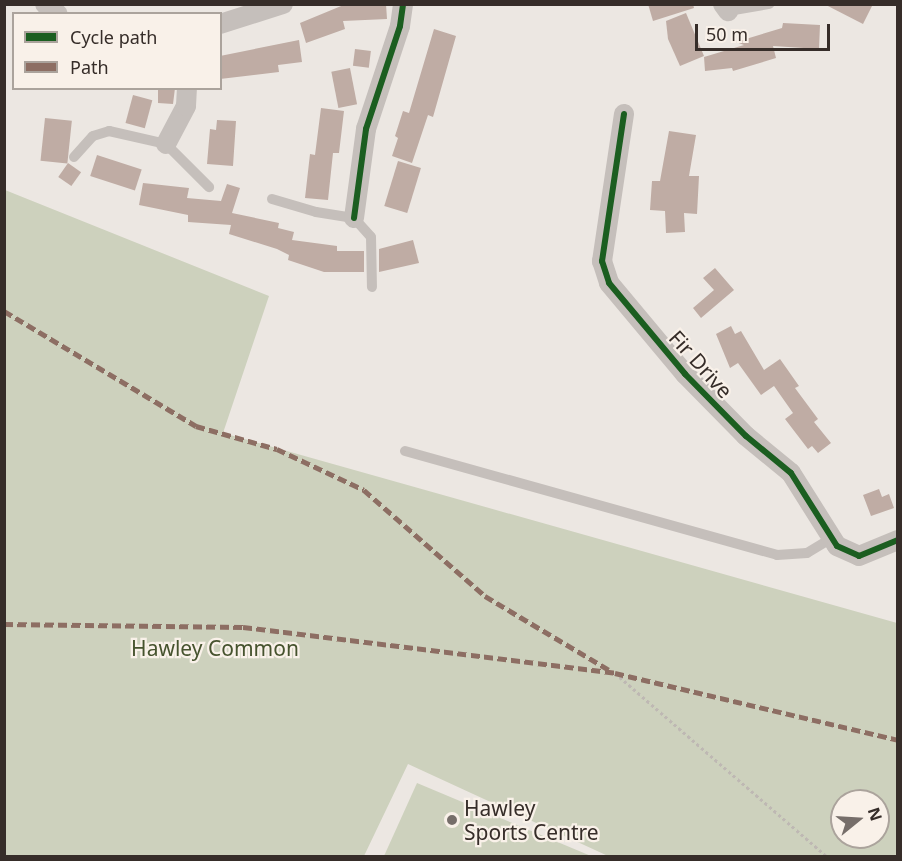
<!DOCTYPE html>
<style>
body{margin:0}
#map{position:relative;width:902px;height:861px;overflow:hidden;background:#ece7e2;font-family:"Noto Sans",sans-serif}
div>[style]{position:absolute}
.green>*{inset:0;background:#cdd1bd}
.building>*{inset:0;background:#bfaca4;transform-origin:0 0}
.path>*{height:3px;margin-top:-1.5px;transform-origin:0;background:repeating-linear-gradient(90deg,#beb8b3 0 3px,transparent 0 6px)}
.service>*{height:10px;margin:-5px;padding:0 5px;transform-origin:5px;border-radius:5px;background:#c5bfbb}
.minor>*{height:20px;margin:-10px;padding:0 10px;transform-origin:10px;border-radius:10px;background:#c5bfbb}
.quiet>*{height:4.5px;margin-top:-2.25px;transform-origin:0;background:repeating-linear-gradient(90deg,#8d6e63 0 9px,transparent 0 13.5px)}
.cycleway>*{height:6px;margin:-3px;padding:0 3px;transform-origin:3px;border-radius:3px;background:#1b5e20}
.dots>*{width:16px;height:16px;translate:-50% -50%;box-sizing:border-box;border:3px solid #f9f1e9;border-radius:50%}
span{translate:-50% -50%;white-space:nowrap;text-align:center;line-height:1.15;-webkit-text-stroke:4.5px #f9f1e9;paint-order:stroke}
.street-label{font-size:21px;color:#362d29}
.park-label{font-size:21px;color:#46532e}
.poi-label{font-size:21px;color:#362d29}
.left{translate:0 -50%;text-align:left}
.frame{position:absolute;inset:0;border:6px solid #362d29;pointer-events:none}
.legend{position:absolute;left:12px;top:12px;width:210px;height:78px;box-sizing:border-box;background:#f9f1e9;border:2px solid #aba39c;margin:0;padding:8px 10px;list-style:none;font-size:18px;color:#362d29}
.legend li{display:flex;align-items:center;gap:12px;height:30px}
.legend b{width:30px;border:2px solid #aba39c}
.north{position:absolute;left:830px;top:789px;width:60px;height:60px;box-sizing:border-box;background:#f9f1e9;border:2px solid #aba39c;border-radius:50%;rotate:72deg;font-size:16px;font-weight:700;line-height:24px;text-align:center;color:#362d29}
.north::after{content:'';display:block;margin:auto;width:21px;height:27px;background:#766e6a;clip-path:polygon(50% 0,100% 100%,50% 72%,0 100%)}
.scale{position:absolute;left:695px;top:24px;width:135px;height:27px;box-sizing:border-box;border:3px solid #362d29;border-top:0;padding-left:8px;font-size:18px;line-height:21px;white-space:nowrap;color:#362d29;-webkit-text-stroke:4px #f9f1e9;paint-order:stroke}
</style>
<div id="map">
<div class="green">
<i style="clip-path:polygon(evenodd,5px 190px,269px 296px,223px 433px,897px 623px,897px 856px,608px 856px,408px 764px,364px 856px,5px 856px,5px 190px,842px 801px,878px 801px,878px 837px,842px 837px,842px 801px)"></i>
<i style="clip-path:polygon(417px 783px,591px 856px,384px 856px)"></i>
</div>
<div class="building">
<i style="clip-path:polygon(346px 4px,386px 4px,387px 19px,343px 21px,345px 29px,306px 43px,300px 23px)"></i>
<i style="clip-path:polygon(648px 4px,693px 4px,694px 8px,653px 21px)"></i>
<i style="clip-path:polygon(824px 4px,873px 4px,863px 24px)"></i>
<i style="clip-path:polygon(686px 13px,704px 56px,680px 66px,668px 39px,666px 21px)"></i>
<i style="clip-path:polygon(783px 23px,820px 25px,819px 49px,773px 46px,776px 58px,733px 71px,732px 68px,705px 71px,704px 57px,744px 45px,736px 42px,782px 28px)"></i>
<i style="clip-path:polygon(434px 29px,456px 36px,433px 117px,428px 115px,412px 163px,392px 156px,398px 138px,395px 136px,403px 111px,409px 113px)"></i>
<i style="clip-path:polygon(299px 40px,302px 62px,278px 65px,279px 72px,220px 79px,220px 56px)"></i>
<i style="left:355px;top:49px;width:16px;height:17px;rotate:7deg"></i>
<i style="left:350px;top:68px;width:37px;height:19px;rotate:79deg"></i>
<i style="clip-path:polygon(158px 88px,175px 88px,173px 104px,158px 103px)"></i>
<i style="left:133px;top:95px;width:20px;height:29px;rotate:15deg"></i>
<i style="clip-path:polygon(321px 108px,344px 111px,339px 153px,333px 153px,328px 200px,305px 198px,310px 154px,315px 155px)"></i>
<i style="left:45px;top:118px;width:27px;height:43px;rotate:6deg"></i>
<i style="clip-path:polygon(217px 120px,236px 121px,233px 166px,207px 164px,210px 129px,216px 130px)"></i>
<i style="clip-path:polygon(669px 131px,696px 135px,689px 176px,699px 176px,697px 214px,684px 213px,685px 232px,666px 233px,665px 211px,650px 210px,652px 181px,660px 181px)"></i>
<i style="left:97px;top:155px;width:47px;height:22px;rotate:18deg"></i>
<i style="left:398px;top:161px;width:24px;height:47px;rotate:17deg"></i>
<i style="left:68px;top:163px;width:16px;height:17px;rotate:35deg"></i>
<i style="clip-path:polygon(143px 183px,189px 188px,187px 198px,221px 201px,227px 184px,240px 188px,232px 213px,279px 223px,278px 228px,294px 232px,292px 240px,337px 246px,337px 251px,364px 251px,364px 272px,324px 272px,288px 260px,289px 255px,277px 249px,229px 234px,231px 225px,188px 222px,188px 215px,139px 205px)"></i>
<i style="clip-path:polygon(413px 240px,419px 263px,379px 272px,379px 249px)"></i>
<i style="clip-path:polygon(715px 268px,734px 290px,701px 318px,693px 308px,714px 290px,703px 278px)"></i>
<i style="clip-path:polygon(731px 326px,735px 334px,741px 331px,764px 370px,780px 359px,799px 386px,795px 388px,818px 419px,814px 422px,831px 443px,818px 453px,812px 446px,808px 449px,785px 419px,793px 413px,774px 386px,761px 395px,738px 363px,730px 368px,716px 334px)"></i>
<i style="clip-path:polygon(879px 489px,882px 497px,889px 494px,894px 508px,871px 516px,863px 495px)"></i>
</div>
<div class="path">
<i style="left:615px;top:673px;width:279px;rotate:40.9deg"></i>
</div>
<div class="service">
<i style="left:728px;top:11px;width:42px;rotate:-9.7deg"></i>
<i style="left:74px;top:157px;width:28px;rotate:-48deg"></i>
<i style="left:93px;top:136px;width:17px;rotate:-17deg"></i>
<i style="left:109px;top:131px;width:58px;rotate:12.8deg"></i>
<i style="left:166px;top:144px;width:61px;rotate:45deg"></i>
<i style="left:272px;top:199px;width:46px;rotate:16.5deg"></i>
<i style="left:316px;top:212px;width:38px;rotate:9deg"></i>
<i style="left:354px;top:218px;width:25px;rotate:48deg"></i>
<i style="left:371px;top:237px;width:50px;rotate:88.9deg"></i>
<i style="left:405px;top:451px;width:386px;rotate:15.6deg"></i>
<i style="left:777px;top:555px;width:30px;rotate:-4deg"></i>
<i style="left:807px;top:553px;width:29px;rotate:-31deg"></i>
</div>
<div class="minor">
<i style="left:45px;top:4px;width:16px;rotate:38deg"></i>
<i style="left:723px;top:4px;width:9px;rotate:54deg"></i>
<i style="left:220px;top:24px;width:66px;rotate:-17.6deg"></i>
<i style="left:624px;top:114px;width:149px;rotate:98.5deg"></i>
<i style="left:602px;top:261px;width:23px;rotate:72deg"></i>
<i style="left:609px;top:283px;width:119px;rotate:50.1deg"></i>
<i style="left:685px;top:374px;width:87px;rotate:45.5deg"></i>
<i style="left:746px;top:436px;width:58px;rotate:39.4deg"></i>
<i style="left:791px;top:473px;width:86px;rotate:57.8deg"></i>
<i style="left:837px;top:546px;width:24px;rotate:24deg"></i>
<i style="left:859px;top:556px;width:42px;rotate:-22.3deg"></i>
<i style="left:166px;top:144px;width:43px;rotate:-62.2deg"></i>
<i style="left:186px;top:106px;width:18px;rotate:-87deg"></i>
<i style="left:354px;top:218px;width:90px;rotate:-82.3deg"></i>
<i style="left:366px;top:129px;width:108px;rotate:-71.7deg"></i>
<i style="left:400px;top:26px;width:22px;rotate:-82deg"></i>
</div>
<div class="quiet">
<i style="left:4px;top:311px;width:224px;rotate:30.9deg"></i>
<i style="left:196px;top:426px;width:84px;rotate:15.9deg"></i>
<i style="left:277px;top:449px;width:96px;rotate:25.2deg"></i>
<i style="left:364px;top:490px;width:161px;rotate:41.2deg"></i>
<i style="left:485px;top:596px;width:144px;rotate:30.8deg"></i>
<i style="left:4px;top:624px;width:239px;rotate:0.7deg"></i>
<i style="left:243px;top:627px;width:375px;rotate:7deg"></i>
<i style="left:615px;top:673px;width:291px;rotate:13.3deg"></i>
</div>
<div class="cycleway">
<i style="left:624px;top:114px;width:149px;rotate:98.5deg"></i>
<i style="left:602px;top:261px;width:23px;rotate:72deg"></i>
<i style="left:609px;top:283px;width:119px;rotate:50.1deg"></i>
<i style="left:685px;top:374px;width:87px;rotate:45.5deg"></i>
<i style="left:746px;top:436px;width:58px;rotate:39.4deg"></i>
<i style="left:791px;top:473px;width:86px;rotate:57.8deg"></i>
<i style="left:837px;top:546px;width:24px;rotate:24deg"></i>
<i style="left:859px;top:556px;width:42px;rotate:-22.3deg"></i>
<i style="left:354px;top:218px;width:90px;rotate:-82.3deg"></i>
<i style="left:366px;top:129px;width:108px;rotate:-71.7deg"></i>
<i style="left:400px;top:26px;width:22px;rotate:-82deg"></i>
</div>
<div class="dots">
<i style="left:452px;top:820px;background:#766e6a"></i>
</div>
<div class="street-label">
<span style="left:701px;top:364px;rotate:48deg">Fir Drive</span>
</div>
<div class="park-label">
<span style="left:215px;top:648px">Hawley Common</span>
</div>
<div class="poi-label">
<span class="left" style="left:464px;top:820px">Hawley<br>Sports Centre</span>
</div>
<div class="frame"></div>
<ul class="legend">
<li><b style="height:8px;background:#1b5e20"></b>Cycle path</li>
<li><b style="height:8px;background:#8d6e63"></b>Path</li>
</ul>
<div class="north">N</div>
<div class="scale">50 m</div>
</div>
